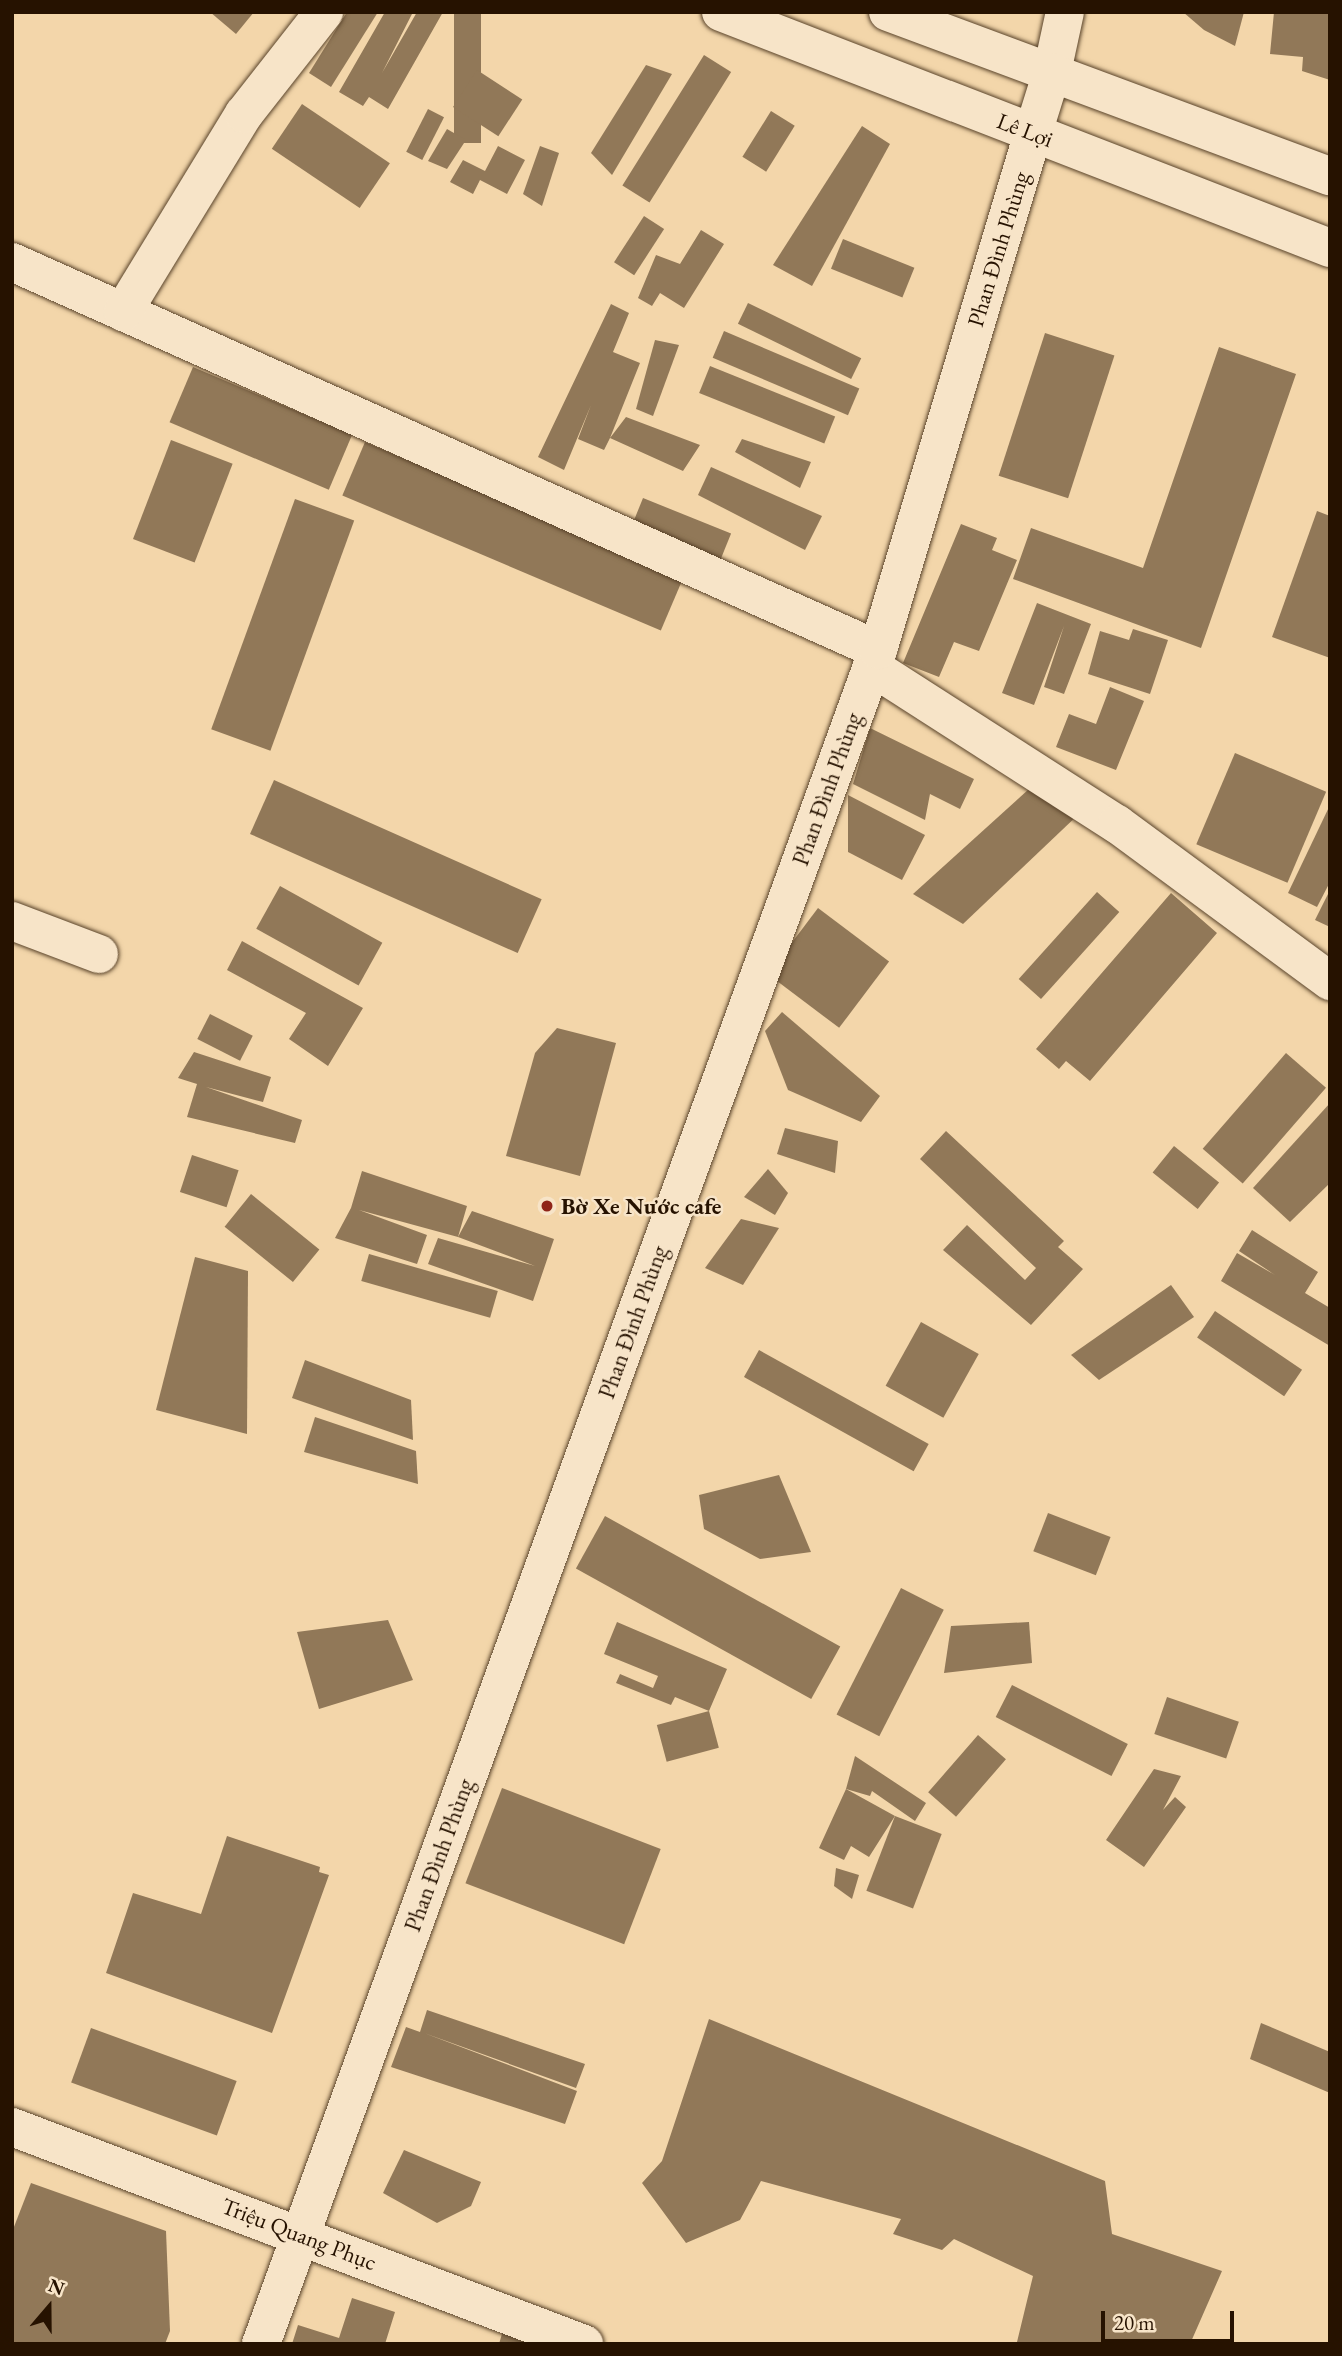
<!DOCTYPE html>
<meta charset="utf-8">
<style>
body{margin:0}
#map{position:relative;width:1342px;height:2356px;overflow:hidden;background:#f3d6aa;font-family:"EB Garamond",serif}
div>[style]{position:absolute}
.building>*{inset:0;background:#917858;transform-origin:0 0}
.roads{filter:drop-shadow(0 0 2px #59432a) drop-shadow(0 0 2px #59432a)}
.minor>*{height:38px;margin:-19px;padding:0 19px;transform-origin:19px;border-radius:19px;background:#f7e4c8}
.tertiary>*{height:38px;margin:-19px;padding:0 19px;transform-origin:19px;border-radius:19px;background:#f7e4c8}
.secondary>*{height:38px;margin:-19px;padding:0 19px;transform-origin:19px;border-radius:19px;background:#f7e4c8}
.dots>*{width:19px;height:19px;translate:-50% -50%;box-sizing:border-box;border:4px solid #f7e4c8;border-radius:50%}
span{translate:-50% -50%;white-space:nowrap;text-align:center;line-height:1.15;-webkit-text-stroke:5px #f7e4c8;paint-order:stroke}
.street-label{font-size:23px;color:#261200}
.poi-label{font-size:23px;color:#261200;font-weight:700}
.left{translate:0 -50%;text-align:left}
.frame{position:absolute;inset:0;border:14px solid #261200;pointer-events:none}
.north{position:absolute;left:14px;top:2272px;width:70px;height:70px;-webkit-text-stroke:5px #f7e4c8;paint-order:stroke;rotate:20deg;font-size:19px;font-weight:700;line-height:28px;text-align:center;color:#261200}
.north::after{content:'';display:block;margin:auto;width:24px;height:32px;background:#261200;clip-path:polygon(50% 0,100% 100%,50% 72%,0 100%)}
.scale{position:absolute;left:1101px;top:2311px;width:133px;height:32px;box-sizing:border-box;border:4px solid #261200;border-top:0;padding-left:9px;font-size:21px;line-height:24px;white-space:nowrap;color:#261200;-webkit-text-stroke:5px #f7e4c8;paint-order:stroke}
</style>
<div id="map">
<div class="building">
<i style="clip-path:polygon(210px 12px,254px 12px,236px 34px)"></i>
<i style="clip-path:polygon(347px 12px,378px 12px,331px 87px,309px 73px)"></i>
<i style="clip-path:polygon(385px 12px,413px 12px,382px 73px,417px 12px,443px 12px,388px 109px,369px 97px,363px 106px,339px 92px)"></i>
<i style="left:454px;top:12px;width:27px;height:131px"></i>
<i style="clip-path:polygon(1183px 12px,1244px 12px,1235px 46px,1204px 30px)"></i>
<i style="clip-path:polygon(1274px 12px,1330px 12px,1330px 80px,1302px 71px,1303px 57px,1270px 54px)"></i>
<i style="left:704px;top:55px;width:32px;height:154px;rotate:32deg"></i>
<i style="clip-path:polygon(646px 65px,672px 74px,612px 175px,591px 153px)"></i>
<i style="left:477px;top:70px;width:54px;height:44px;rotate:33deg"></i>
<i style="left:302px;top:104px;width:106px;height:54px;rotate:34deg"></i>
<i style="left:428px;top:109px;width:18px;height:48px;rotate:27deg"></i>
<i style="left:771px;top:111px;width:28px;height:54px;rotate:32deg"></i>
<i style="clip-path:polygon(862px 126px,890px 144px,812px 286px,773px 265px)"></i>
<i style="clip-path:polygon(447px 129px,466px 140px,447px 169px,428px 161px)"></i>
<i style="clip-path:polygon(498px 146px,525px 160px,507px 194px,480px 180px,473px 194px,450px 182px,463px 160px,485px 171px)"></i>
<i style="clip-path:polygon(540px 146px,559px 153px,542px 206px,523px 194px)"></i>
<i style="left:644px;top:216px;width:24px;height:55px;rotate:33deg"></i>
<i style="clip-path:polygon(701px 230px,724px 244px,684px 308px,660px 293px,652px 306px,638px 298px,656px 255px,680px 264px)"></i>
<i style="left:843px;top:239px;width:77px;height:32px;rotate:22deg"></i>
<i style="left:748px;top:303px;width:126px;height:23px;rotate:26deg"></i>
<i style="clip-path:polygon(611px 304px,629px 313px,613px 352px,640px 363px,610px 438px,626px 417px,700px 445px,683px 471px,610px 438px,604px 450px,578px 439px,591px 405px,564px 470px,538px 457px)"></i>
<i style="left:724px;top:331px;width:147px;height:29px;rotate:23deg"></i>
<i style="left:1045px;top:333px;width:73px;height:150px;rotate:18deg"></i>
<i style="clip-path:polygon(655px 340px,679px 345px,653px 416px,636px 409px)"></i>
<i style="clip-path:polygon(1219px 347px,1296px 374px,1201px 648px,1013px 579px,1031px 528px,1143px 568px)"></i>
<i style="left:710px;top:366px;width:135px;height:29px;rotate:22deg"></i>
<i style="left:193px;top:367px;width:173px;height:60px;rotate:23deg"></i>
<i style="clip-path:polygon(742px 439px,811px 462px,800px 488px,735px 452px)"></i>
<i style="left:171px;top:440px;width:66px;height:106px;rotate:21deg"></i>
<i style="left:365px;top:442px;width:346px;height:58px;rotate:23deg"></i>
<i style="clip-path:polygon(711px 467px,822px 516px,805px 550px,698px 495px)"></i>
<i style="left:643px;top:498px;width:95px;height:34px;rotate:22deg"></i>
<i style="left:295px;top:499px;width:63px;height:245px;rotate:20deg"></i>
<i style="clip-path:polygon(1317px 511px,1330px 516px,1330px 658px,1272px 637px)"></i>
<i style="clip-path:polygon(961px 524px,997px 538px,992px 550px,1017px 560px,979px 651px,954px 642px,939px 677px,903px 663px)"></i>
<i style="clip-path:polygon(1037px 603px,1091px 624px,1064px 694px,1044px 687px,1064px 626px,1034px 705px,1002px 693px)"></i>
<i style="clip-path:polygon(1133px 629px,1168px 640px,1150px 694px,1088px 674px,1100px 631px,1129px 640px)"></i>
<i style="clip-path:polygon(1110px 687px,1144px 701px,1116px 770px,1056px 747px,1069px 714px,1096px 724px)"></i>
<i style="clip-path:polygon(870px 728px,974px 779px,960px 809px,930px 794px,925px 820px,853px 784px)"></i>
<i style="left:1235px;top:753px;width:99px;height:99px;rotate:23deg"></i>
<i style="left:274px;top:780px;width:293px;height:59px;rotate:24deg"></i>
<i style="clip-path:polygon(1029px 789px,1081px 812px,963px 924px,913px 894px)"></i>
<i style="clip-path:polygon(848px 795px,925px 835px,902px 880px,848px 852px)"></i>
<i style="clip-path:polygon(1330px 805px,1330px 882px,1317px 907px,1288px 893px)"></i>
<i style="left:280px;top:886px;width:117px;height:49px;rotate:29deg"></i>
<i style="clip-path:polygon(1330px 890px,1330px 927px,1315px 920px)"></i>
<i style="left:1097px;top:892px;width:30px;height:117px;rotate:42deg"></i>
<i style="clip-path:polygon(1171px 893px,1217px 933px,1090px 1081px,1066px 1061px,1059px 1069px,1036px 1049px)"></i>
<i style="left:818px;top:908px;width:89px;height:83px;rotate:37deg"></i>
<i style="clip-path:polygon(242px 941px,363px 1008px,328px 1066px,289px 1039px,306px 1013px,227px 970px)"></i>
<i style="clip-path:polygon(782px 1012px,880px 1096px,861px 1122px,788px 1090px,765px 1031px)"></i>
<i style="left:210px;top:1014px;width:48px;height:28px;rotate:27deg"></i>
<i style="clip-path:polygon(557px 1028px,616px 1043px,580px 1176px,506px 1156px,535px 1053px)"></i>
<i style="clip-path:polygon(194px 1052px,271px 1077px,263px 1102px,206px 1087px,302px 1120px,295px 1143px,187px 1117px,197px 1084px,178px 1078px)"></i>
<i style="left:1286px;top:1053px;width:53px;height:127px;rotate:41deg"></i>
<i style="clip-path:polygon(1330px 1103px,1330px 1183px,1290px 1222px,1253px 1188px)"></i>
<i style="clip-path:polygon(785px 1128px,838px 1141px,835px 1173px,777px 1154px)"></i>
<i style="clip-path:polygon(946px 1131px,1064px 1241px,1058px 1247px,1083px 1269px,1031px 1325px,943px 1250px,967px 1225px,1025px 1280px,1036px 1268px,920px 1159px)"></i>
<i style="left:1174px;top:1146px;width:58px;height:34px;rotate:39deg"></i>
<i style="left:192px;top:1155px;width:49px;height:39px;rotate:18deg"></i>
<i style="clip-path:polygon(768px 1169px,788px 1193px,775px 1215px,744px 1197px)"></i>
<i style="clip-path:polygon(362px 1171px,467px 1206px,458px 1237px,472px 1211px,554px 1239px,533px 1301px,428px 1264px,438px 1238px,535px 1266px,458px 1237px,359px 1210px,427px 1235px,417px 1264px,335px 1238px,351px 1208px)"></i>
<i style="left:251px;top:1194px;width:88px;height:42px;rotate:39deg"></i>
<i style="clip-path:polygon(741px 1219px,779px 1228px,743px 1285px,705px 1268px)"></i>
<i style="clip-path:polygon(1252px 1230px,1318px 1272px,1305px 1293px,1330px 1308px,1330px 1346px,1221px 1281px,1237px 1253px,1275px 1275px,1239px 1251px)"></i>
<i style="left:369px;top:1254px;width:134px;height:28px;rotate:16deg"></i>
<i style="clip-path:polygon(195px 1257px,248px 1271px,247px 1434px,156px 1410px)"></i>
<i style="clip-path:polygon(1171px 1285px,1194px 1317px,1099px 1380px,1071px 1355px)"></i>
<i style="left:1215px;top:1311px;width:105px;height:32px;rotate:34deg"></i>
<i style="left:921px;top:1322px;width:66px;height:73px;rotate:29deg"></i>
<i style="left:759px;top:1350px;width:194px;height:31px;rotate:29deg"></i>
<i style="clip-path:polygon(305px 1360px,411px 1400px,413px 1440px,292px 1398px)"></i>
<i style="clip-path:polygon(315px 1417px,416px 1451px,418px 1484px,304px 1452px)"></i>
<i style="clip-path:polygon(779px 1475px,811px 1552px,760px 1559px,704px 1529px,699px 1495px)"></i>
<i style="left:1048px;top:1513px;width:67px;height:41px;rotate:21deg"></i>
<i style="left:605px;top:1516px;width:269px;height:60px;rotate:29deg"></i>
<i style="left:901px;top:1588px;width:48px;height:142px;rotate:27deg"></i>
<i style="clip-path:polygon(388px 1620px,413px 1680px,319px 1709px,297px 1632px)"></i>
<i style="clip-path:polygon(617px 1622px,727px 1669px,709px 1711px,675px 1697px,671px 1705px,616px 1683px,620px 1674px,653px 1688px,658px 1676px,604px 1654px)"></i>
<i style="clip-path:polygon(1029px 1622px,1032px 1663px,944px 1673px,951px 1626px)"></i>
<i style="left:1012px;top:1685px;width:130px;height:36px;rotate:27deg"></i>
<i style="left:1167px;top:1697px;width:76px;height:39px;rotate:19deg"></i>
<i style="left:709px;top:1711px;width:38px;height:54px;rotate:75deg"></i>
<i style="left:978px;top:1735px;width:37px;height:76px;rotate:41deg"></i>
<i style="clip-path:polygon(855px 1756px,926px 1803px,915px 1821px,872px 1791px,870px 1796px,846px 1789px)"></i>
<i style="clip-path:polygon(1154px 1769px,1181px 1776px,1163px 1810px,1175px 1797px,1186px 1807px,1144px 1867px,1106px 1840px)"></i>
<i style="left:502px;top:1788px;width:170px;height:102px;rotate:21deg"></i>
<i style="clip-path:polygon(846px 1789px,895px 1816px,869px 1857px,851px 1846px,844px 1860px,819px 1848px)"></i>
<i style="left:895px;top:1816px;width:50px;height:80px;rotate:21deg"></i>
<i style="clip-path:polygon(227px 1836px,320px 1867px,319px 1872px,329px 1875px,272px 2033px,106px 1973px,133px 1893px,201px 1914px)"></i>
<i style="clip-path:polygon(836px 1868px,859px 1875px,852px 1899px,834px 1886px)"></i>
<i style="clip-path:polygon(427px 2010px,585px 2064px,576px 2088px,424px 2033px,577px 2091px,565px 2124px,391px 2067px,406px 2027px,420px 2032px)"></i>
<i style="clip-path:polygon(709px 2019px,1105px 2181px,1112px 2234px,1222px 2271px,1190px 2344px,1017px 2342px,1033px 2276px,954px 2239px,942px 2250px,893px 2234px,901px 2219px,761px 2181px,740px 2220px,686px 2243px,642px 2183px,662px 2161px)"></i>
<i style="clip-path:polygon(1261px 2023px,1330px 2052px,1330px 2093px,1250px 2059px)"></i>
<i style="left:91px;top:2028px;width:155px;height:58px;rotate:20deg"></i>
<i style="clip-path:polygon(404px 2150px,481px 2182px,471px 2206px,437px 2223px,383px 2193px)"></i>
<i style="clip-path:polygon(31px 2183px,166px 2231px,170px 2331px,165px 2344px,12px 2344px,12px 2232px)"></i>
<i style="clip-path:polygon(352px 2298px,395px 2312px,385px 2344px,292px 2344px,298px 2325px,339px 2338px)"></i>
<i style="clip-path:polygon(504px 2327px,539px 2344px,499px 2344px)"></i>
</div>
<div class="roads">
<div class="minor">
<i style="left:12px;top:262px;width:949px;rotate:24.13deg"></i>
<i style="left:123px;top:312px;width:232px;rotate:-58.6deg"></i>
<i style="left:244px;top:114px;width:130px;rotate:-51.9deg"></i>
<i style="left:872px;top:667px;width:291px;rotate:32.7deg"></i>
<i style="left:1117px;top:824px;width:265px;rotate:36.4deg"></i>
<i style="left:12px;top:921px;width:93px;rotate:20.8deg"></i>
<i style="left:12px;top:2127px;width:612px;rotate:20.78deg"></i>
</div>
<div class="tertiary">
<i style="left:1052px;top:72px;width:61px;rotate:-77.8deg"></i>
<i style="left:261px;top:2344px;width:1803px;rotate:-69.99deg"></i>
<i style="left:878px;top:650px;width:540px;rotate:-73.31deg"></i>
</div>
<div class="secondary">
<i style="left:721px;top:12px;width:653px;rotate:21.18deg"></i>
<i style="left:888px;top:12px;width:471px;rotate:20.4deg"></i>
<i style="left:1033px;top:133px;width:64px;rotate:-72.7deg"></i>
</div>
</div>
<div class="dots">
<i style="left:547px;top:1206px;background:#8f2418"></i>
</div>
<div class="street-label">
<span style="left:1025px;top:130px;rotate:21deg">Lê Lợi</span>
<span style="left:998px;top:249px;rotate:-73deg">Phan Đình Phùng</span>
<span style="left:827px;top:789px;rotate:-70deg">Phan Đình Phùng</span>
<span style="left:633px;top:1322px;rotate:-70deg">Phan Đình Phùng</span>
<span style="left:439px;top:1855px;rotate:-70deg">Phan Đình Phùng</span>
<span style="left:299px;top:2234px;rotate:21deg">Triệu Quang Phục</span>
</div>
<div class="poi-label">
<span class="left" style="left:561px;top:1206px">Bờ Xe Nước cafe</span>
</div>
<div class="frame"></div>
<div class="north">N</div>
<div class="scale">20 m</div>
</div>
